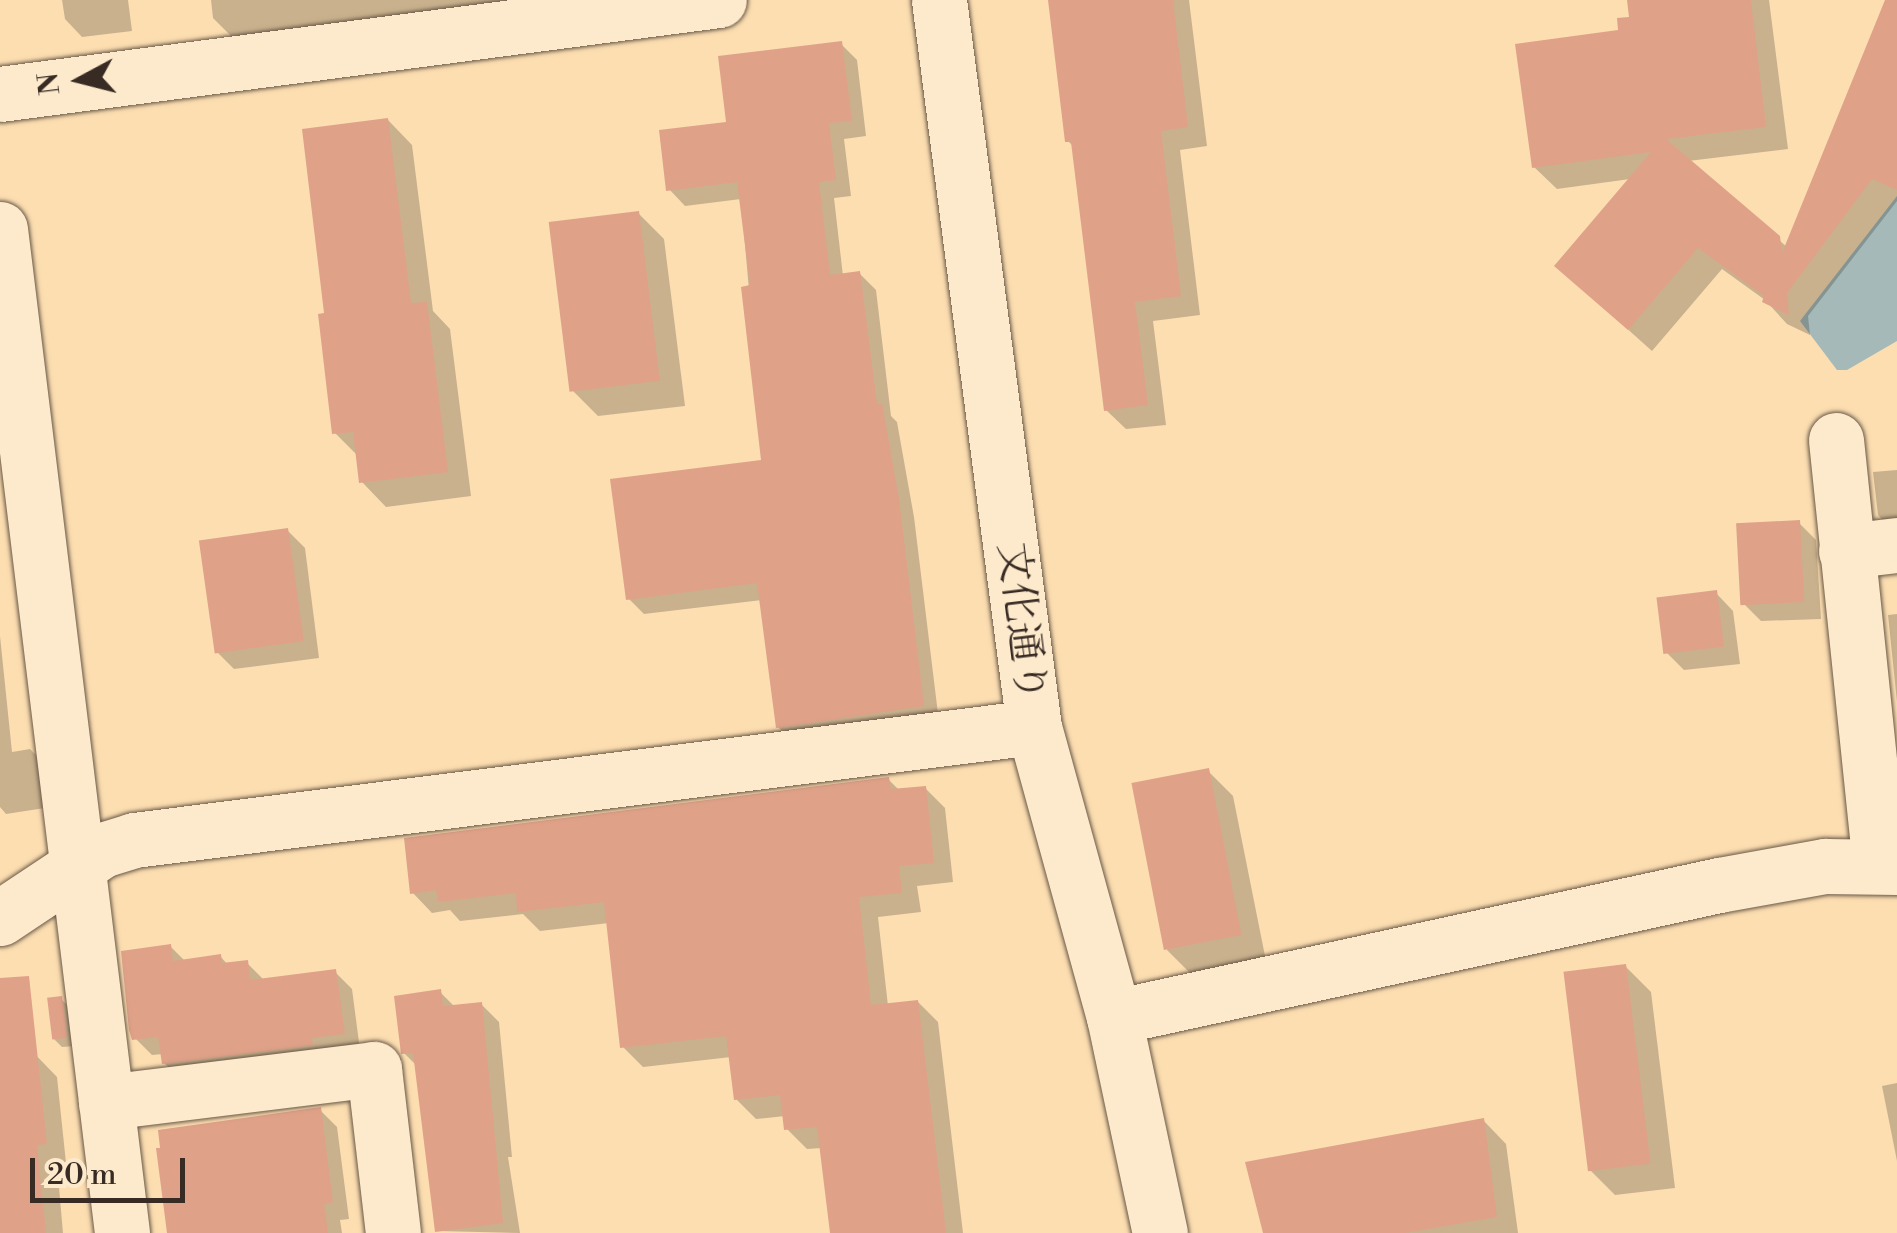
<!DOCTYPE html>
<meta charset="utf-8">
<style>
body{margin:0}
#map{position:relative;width:1897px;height:1233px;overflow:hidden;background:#fcdeb1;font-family:"Libre Bodoni","Noto Serif JP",serif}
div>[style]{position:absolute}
.water>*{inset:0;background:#a5b9b8}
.shadow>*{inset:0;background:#0003}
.building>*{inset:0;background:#e0a189;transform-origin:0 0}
.roads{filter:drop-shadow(0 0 2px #695847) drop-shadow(0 0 2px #695847)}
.minor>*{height:55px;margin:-27.5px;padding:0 27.5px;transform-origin:27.5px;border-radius:27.5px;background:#fdeacc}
span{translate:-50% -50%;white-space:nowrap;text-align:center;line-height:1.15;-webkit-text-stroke:8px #fdeacc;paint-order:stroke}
.street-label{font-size:40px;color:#382b24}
.north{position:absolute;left:30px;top:30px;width:100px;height:100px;-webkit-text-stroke:8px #fdeacc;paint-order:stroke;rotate:263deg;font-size:28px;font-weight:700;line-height:40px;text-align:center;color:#382b24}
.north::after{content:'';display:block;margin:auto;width:35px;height:45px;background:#382b24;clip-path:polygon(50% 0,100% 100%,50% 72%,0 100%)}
.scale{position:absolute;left:30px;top:1158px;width:155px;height:45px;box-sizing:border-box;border:5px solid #382b24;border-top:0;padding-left:12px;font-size:30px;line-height:35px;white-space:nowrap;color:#382b24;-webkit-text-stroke:8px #fdeacc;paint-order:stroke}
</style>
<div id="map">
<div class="water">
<i style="clip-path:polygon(1897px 196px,1897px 341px,1847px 370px,1837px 370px,1800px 321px)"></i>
</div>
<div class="shadow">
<i style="clip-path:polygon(62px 0,128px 0,132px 31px,82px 37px,65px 19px)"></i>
<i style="clip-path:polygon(211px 0,519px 0,240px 45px,213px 18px)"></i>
<i style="clip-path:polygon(1050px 0,1189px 0,1207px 146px,1180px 150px,1200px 315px,1153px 321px,1166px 425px,1126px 429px,1106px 410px,1075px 148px,1068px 141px)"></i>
<i style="clip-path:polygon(1629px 0,1769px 0,1788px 149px,1688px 161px,1787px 247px,1897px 21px,1897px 201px,1808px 316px,1810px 335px,1787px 324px,1765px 300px,1722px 269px,1652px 351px,1557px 266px,1630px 179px,1557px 189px,1534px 167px,1632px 19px)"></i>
<i style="clip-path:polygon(841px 44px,857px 60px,866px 136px,844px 139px,851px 196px,834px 198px,843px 276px,860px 274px,876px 290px,891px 416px,897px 422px,914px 517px,939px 722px,794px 743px,778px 727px,762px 600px,644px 614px,628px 598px,764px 462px,741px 199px,685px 206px,669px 189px,729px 124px)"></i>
<i style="clip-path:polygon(388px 120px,412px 145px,433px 311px,450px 329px,471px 496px,386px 507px,362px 482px,359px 457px,335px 433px,327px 316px)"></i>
<i style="clip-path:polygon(638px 213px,664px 239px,685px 406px,598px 416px,573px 391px)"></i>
<i style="clip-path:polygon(1897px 470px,1897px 533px,1895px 533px,1878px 515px,1873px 472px)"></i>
<i style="clip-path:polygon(1799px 523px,1816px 540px,1821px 619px,1761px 621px,1744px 604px)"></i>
<i style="clip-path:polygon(287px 530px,305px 548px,319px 658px,234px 669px,216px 651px)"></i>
<i style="clip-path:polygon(1716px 593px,1733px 611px,1740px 664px,1684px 670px,1667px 653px)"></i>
<i style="clip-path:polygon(1897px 614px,1897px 702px,1888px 615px)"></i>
<i style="clip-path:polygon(0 636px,12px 752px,30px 749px,39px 758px,45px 808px,6px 814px,0 807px)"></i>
<i style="clip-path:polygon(1208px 771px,1233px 796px,1266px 961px,1193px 976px,1167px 950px)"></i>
<i style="clip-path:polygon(888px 779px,900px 791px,925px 788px,945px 808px,953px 882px,917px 886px,921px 912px,878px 917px,888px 1006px,918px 1002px,938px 1022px,963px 1233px,832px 1233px,822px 1148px,807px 1149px,787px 1129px,785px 1116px,756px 1119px,736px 1099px,731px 1057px,643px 1067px,623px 1047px,609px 923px,540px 931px,523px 914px,460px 921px,450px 910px,432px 913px,412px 892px)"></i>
<i style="clip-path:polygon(170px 946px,185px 961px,220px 956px,228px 965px,247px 963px,265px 981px,335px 972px,352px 989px,360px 1050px,181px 1079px,164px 1063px,163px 1054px,152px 1055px,135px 1038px)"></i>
<i style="clip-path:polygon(1625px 966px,1651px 992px,1675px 1188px,1615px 1195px,1590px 1170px)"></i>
<i style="clip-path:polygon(440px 992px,455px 1007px,481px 1004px,499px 1022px,512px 1157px,508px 1157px,520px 1233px,437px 1231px,417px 1066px,404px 1053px)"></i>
<i style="clip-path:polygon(61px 999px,69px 1007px,74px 1046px,62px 1047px,54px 1039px)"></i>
<i style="clip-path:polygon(0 1018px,57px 1077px,66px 1163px,57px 1164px,63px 1233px,0 1233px)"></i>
<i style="clip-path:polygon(1897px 1083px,1897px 1161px,1882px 1086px)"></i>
<i style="clip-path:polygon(320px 1110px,337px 1127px,349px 1219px,340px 1220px,342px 1233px,170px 1233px,160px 1132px)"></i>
<i style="clip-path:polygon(1483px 1120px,1506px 1144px,1518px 1233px,1266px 1233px)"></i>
</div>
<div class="building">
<i style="clip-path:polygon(1048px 0,1173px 0,1188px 127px,1161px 131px,1181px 296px,1135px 302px,1148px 405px,1104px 411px,1071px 142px,1065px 142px)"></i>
<i style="clip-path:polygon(1627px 0,1751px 0,1766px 127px,1666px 139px,1780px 236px,1782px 253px,1885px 0,1897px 0,1897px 190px,1872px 179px,1787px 293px,1789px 315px,1762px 302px,1764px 296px,1698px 248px,1628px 330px,1554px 266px,1651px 152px,1532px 168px,1515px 44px,1618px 30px,1617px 18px,1629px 17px)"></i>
<i style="clip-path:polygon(842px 41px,852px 121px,829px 123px,836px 180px,819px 182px,830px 275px,860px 271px,877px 404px,882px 404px,899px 499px,924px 706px,776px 728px,757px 583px,626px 600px,610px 479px,761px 460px,741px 287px,750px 285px,737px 182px,666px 191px,659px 130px,726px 122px,718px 56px)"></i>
<i style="clip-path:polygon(388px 118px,411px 303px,427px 302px,448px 472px,359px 483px,353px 432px,332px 434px,318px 314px,324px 313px,302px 129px)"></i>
<i style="left:639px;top:211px;width:171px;height:91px;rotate:83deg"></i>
<i style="left:1800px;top:520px;width:82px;height:64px;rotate:87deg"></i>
<i style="left:288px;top:528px;width:114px;height:90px;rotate:82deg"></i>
<i style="left:1717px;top:590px;width:57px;height:61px;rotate:83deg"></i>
<i style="left:1209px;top:768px;width:170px;height:79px;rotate:79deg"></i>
<i style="clip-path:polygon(889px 777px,891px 789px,926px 786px,934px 863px,899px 866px,902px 893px,859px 897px,871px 1005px,918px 1000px,946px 1233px,830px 1233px,817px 1127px,784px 1130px,780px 1095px,734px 1100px,726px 1036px,620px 1048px,604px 902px,517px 912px,516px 893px,438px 902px,436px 890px,410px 894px,404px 838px)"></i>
<i style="clip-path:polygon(171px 944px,173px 961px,221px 954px,222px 963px,248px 960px,250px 980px,336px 969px,345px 1034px,312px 1038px,313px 1045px,162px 1064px,158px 1037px,132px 1040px,129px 1030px,121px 951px)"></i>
<i style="left:1626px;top:964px;width:201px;height:63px;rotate:83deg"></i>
<i style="clip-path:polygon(29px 976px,47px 1144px,37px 1145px,46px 1233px,0 1233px,0 978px)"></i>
<i style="clip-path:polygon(441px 989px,443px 1006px,482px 1002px,503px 1223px,435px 1232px,413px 1053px,401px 1054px,394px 996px)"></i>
<i style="left:62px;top:996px;width:42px;height:15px;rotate:83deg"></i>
<i style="clip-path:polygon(321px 1107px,333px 1202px,324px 1204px,328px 1233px,167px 1233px,156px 1148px,160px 1148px,158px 1130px)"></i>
<i style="clip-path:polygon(1484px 1118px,1497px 1217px,1405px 1233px,1263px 1233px,1245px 1162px)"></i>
</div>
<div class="roads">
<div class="minor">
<i style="left:939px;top:0;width:733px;rotate:82.56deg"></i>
<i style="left:1034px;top:727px;width:301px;rotate:74.6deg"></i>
<i style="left:1114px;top:1017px;width:221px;rotate:78deg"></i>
<i style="left:0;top:94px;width:725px;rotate:-7.45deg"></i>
<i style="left:0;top:229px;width:1011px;rotate:83.07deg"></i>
<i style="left:1836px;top:440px;width:427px;rotate:84.1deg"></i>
<i style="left:1846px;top:551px;width:51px;rotate:-6.7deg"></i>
<i style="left:0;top:918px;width:123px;rotate:-33.7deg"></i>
<i style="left:102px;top:850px;width:34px;rotate:-17deg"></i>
<i style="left:134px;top:840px;width:907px;rotate:-7.16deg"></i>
<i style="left:1114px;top:1017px;width:619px;rotate:-12.31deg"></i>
<i style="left:1719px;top:885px;width:108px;rotate:-10.2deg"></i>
<i style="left:1825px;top:866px;width:72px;rotate:0.8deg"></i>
<i style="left:106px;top:1102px;width:270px;rotate:-7deg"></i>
<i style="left:374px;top:1069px;width:165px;rotate:83.4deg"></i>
</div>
</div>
<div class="street-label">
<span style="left:1021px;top:622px;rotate:83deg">文化通り</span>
</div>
<div class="north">N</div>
<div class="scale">20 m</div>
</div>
